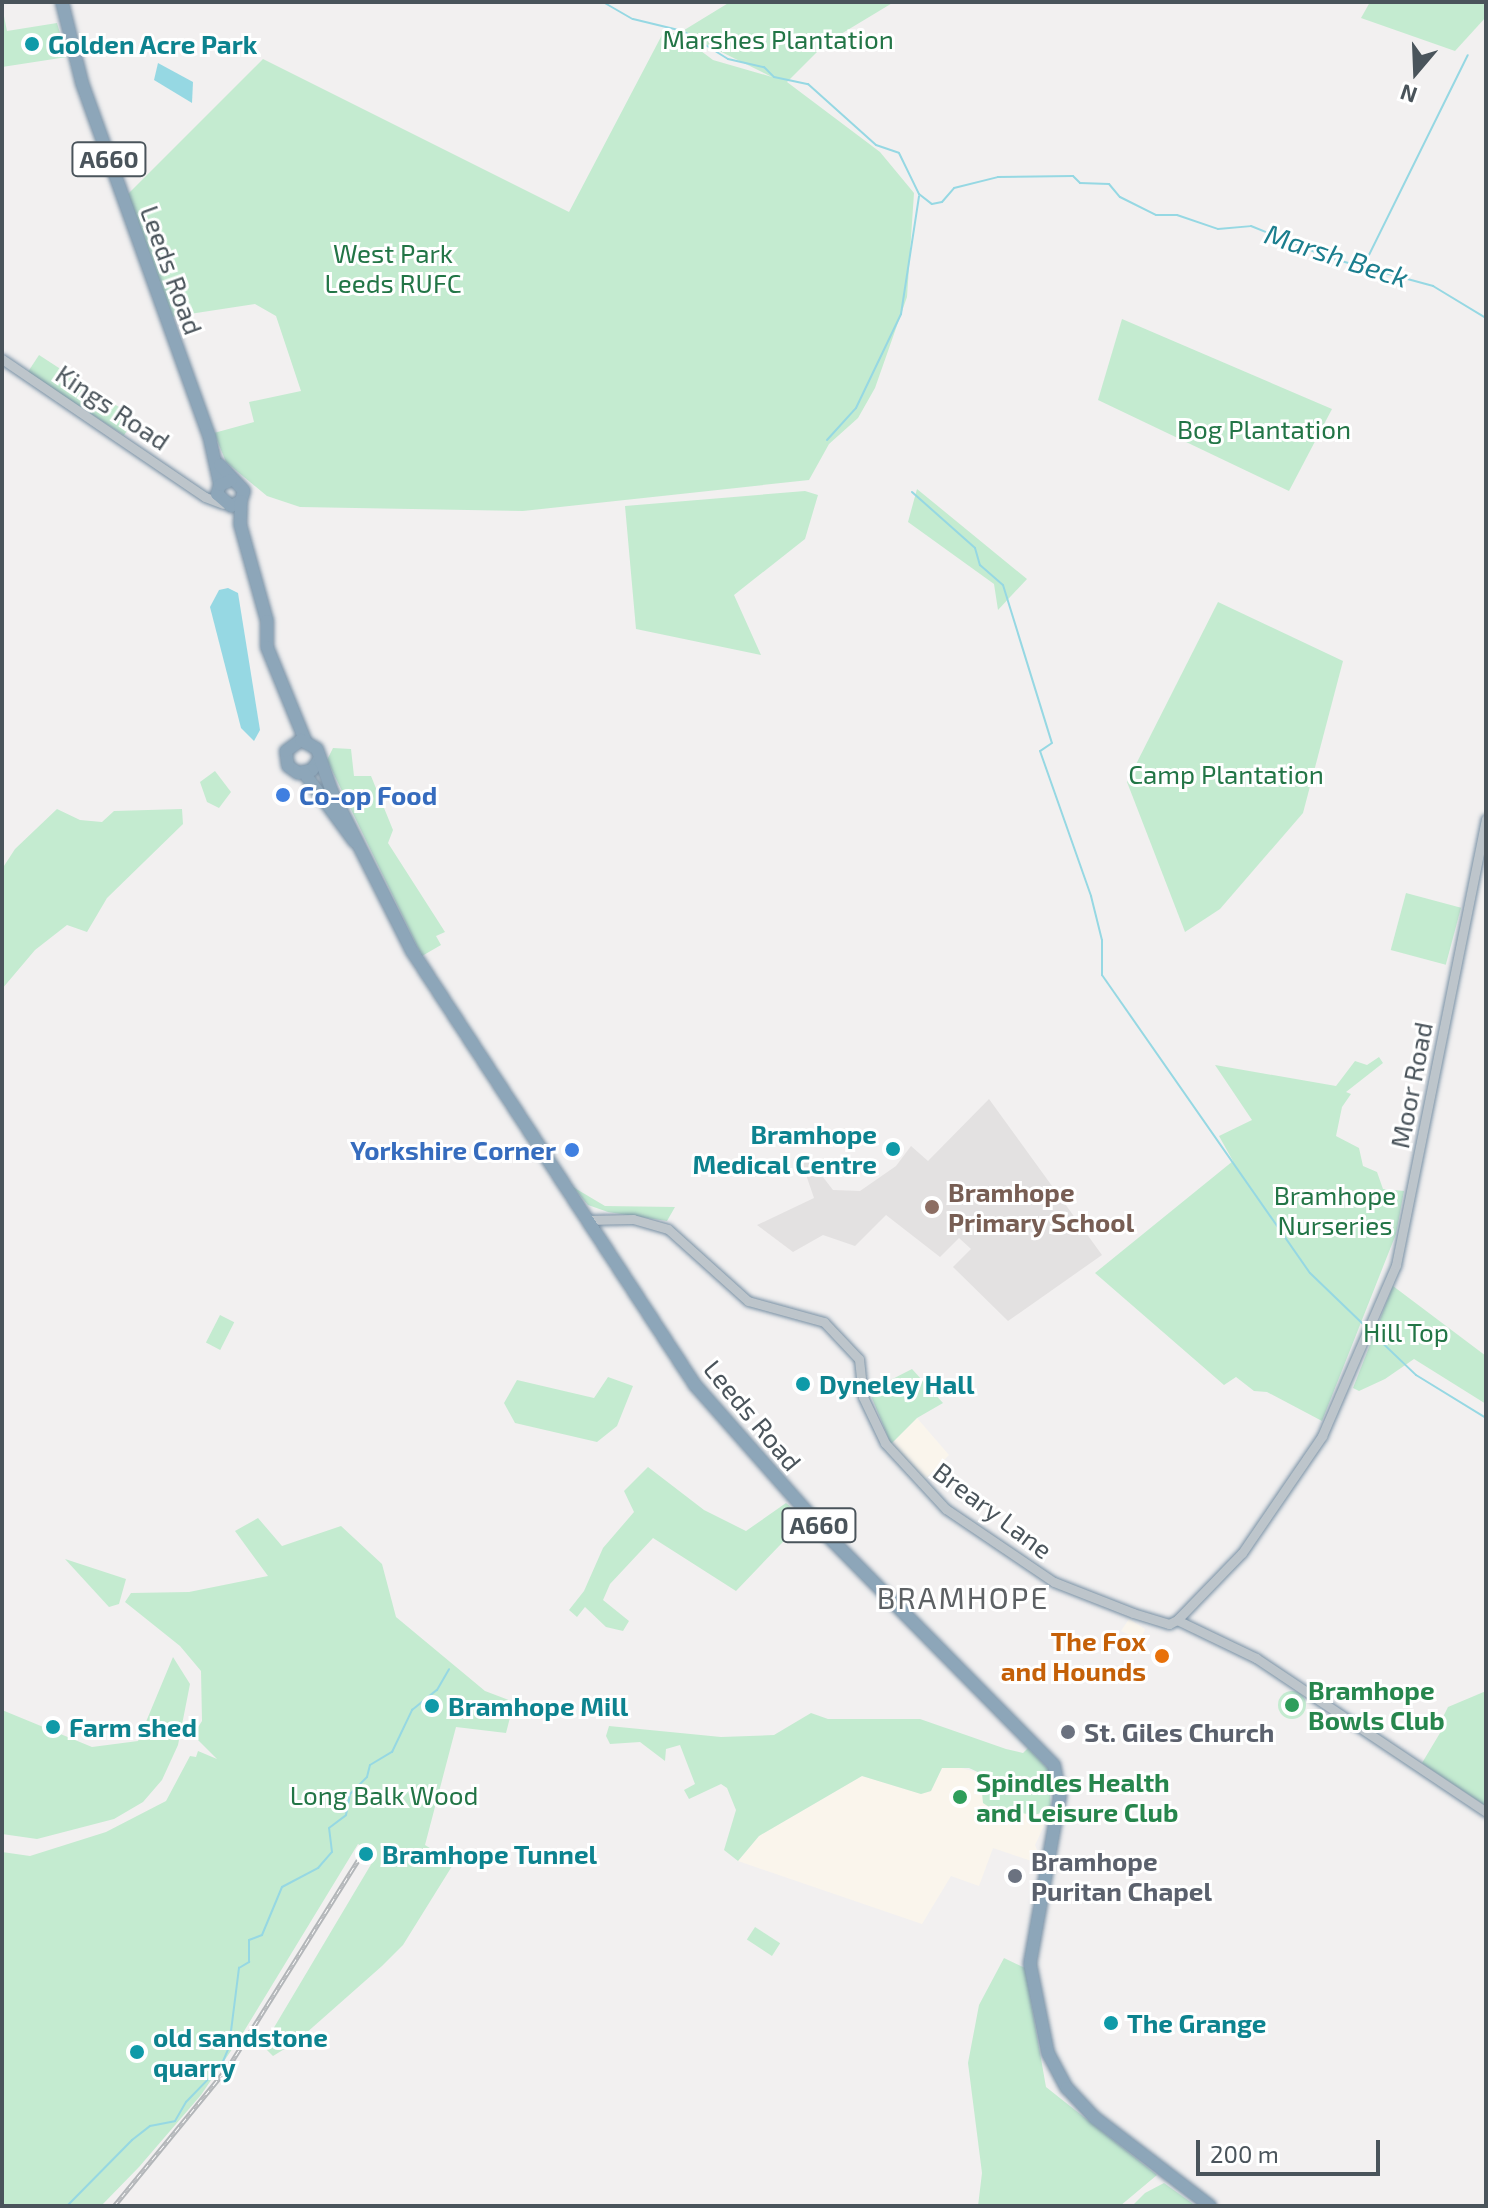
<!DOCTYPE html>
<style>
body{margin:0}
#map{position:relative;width:1488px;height:2208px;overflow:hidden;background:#f2f0f0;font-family:"Exo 2",sans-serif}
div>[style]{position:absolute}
.commercial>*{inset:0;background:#faf5ec}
.education>*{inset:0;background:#e3e1e1}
.green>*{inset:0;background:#c4ebd0;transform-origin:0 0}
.round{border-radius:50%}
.water>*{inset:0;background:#96d8e3}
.stream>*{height:2px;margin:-1px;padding:0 1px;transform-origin:1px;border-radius:1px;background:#96d8e3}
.roads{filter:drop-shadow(0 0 2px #7991a5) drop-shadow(0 0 2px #7991a5)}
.minor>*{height:9px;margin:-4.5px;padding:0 4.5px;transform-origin:4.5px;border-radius:4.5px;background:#bdc5cb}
.highway>*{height:12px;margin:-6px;padding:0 6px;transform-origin:6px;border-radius:6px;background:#8da6b9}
.rail>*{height:5px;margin-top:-2.5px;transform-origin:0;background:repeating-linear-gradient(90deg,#fff 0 6px,#b3b6b9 0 12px);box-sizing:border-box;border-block:2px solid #b3b6b9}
.dots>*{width:22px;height:22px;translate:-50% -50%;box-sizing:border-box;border:4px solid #fff;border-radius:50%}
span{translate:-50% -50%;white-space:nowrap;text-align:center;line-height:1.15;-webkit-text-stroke:6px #fff;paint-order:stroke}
.shield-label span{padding:2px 6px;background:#fff;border:2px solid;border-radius:6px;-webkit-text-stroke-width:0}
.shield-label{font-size:24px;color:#4a545b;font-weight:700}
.park-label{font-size:26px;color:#227546}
.culture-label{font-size:26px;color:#0d838f;font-weight:700}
.left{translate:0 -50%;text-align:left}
.right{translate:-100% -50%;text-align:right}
.street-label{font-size:26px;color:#4a545b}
.shop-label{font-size:26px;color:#366cbe;font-weight:700}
.education-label{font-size:26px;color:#785e54;font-weight:700}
.food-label{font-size:26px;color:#c56008;font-weight:700}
.leisure-label{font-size:26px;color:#27864d;font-weight:700}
.worship-label{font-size:26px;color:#5b616d;font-weight:700}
.water-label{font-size:28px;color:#1b7e8e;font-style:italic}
.quarter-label{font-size:30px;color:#5d6164;letter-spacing:2px}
.frame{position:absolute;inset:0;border:4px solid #4a545b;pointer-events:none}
.north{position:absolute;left:1376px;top:32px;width:80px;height:80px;-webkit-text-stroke:6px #fff;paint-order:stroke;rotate:199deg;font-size:22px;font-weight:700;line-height:32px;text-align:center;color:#4a545b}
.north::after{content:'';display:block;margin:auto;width:28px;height:36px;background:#4a545b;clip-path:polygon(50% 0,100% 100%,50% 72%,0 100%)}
.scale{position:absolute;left:1196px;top:2140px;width:184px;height:36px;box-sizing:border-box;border:4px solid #4a545b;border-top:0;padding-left:10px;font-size:24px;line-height:28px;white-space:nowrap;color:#4a545b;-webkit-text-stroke:6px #fff;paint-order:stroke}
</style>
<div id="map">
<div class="commercial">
<i style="clip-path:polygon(917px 1418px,949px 1455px,922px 1482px,891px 1444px)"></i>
<i style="clip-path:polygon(1129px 1619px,1145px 1629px,1136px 1653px,1128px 1651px,1134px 1637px,1121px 1631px)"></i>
<i style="clip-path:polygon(954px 1766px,980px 1773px,989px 1807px,1033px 1815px,1051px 1811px,1035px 1845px,1043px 1865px,993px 1848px,979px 1886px,951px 1876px,922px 1924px,738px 1861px,759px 1836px,862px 1776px,921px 1794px,931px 1791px,942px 1768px)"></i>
</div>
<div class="education">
<i style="clip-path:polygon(989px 1099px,1102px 1255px,1008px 1321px,953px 1267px,971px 1249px,959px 1238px,940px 1257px,886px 1215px,855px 1246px,823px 1235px,793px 1252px,757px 1225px,814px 1198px,802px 1163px,809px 1159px,833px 1190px,860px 1191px,896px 1166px,911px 1146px,928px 1161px)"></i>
</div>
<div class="green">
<i style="clip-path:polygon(730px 2px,894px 2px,826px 43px,787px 82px,880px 152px,914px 193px,907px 297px,875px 388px,858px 418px,829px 444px,809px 480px,523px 511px,300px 507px,267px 496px,226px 462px,214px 433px,254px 422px,249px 402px,301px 391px,276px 316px,255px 304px,170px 317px,127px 195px,263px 59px,569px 212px,663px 33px,677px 33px,713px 60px,772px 77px,681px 32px)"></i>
<i style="clip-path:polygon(1370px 2px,1486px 2px,1486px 17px,1455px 51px,1361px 18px)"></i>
<i style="clip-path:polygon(2px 6px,7px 31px,57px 23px,67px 57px,2px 67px)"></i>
<i style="clip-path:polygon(1122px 319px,1332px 409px,1289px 491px,1098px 400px)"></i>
<i style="left:39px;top:355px;width:115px;height:21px;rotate:33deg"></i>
<i style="clip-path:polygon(917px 489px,1027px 579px,998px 610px,994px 584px,908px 522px)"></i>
<i style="clip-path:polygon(805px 491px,818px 495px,805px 539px,734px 595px,761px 655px,636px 629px,625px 506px)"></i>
<i style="clip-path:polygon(1218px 602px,1343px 661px,1303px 813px,1220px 909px,1185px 932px,1127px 782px)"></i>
<i style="clip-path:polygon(333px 748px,351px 749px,354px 776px,371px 776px,393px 830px,388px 843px,445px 932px,436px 936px,441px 945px,422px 956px,327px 760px)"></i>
<i style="clip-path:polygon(215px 771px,231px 792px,219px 808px,207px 802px,200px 782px)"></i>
<i style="clip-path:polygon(57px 809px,80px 820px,102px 822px,114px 811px,182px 809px,183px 824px,107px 898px,87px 932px,67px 925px,35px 950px,2px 989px,2px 869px,15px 849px)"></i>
<i style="left:1406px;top:893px;width:57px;height:59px;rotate:15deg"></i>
<i style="clip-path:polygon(1379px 1057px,1383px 1063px,1346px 1092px,1351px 1094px,1342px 1107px,1336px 1136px,1359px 1148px,1363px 1166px,1377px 1172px,1383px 1189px,1404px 1191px,1396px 1234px,1322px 1421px,1267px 1392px,1254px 1391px,1236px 1377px,1224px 1385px,1095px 1273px,1233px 1161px,1219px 1136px,1252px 1120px,1215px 1065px,1336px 1086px,1355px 1061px,1367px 1065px)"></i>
<i style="clip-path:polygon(573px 1187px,605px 1206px,675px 1207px,667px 1221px,608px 1212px,588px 1205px)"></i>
<i style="clip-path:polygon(1393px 1286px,1486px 1356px,1486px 1404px,1414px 1359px,1385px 1379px,1359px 1391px,1353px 1388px)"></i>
<i style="left:220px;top:1315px;width:16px;height:31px;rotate:27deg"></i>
<i style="clip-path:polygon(912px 1369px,943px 1403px,917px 1418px,891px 1444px,869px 1391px)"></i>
<i style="clip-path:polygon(608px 1377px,633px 1386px,617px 1426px,597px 1442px,515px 1423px,504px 1403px,517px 1380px,594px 1398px)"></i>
<i style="clip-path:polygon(648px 1467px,704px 1510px,746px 1531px,786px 1503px,805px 1519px,736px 1591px,653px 1538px,610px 1584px,603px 1600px,629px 1621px,623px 1631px,606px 1627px,585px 1607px,577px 1617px,569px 1610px,584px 1591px,603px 1548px,634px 1512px,624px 1491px)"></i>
<i style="clip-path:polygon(258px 1518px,282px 1546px,341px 1526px,382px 1564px,396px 1617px,485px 1691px,514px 1702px,506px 1733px,456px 1727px,425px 1845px,454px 1863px,403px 1945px,382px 1966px,296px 2042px,273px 2056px,263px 2046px,376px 1856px,358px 1844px,241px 2036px,201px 2095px,139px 2167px,101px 2206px,2px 2206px,2px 1852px,30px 1856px,106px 1832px,166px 1801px,190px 1756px,196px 1757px,198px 1751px,217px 1759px,193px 1735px,202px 1721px,201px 1671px,180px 1646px,125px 1602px,131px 1593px,189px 1592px,268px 1576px,235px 1531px)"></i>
<i style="clip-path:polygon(65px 1559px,126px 1579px,119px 1604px,109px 1607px)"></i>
<i style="clip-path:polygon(173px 1657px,190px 1684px,178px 1745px,162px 1780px,143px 1802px,114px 1819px,37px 1839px,2px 1834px,2px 1710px,92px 1747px,138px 1741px)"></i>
<i class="round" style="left:1278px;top:1691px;width:28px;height:28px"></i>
<i style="clip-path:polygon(1486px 1691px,1486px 1806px,1422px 1763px,1443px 1728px,1439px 1725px,1448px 1707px)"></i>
<i style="clip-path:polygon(811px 1713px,828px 1719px,920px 1719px,1006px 1749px,1023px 1753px,1028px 1748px,1049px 1770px,1051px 1811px,1033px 1815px,989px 1807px,983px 1803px,980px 1773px,969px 1768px,942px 1768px,931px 1791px,921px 1794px,862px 1776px,759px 1836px,738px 1861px,724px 1850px,736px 1810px,727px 1788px,721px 1784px,689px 1799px,684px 1790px,695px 1784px,680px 1745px,666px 1749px,665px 1761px,640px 1742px,610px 1744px,606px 1736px,609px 1726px,721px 1737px,774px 1735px)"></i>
<i style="left:755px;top:1927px;width:30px;height:15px;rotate:33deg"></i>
<i style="clip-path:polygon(1004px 1958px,1025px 1968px,1046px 2087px,1157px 2175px,1120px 2206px,978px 2206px,982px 2173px,968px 2063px,979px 2005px)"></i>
<i style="clip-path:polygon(1164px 2183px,1196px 2206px,1132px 2206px,1145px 2193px)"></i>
</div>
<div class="water">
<i style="clip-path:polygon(158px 63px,193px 82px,192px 103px,154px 80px)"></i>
<i style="clip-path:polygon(228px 588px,238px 593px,260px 730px,254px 741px,241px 728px,210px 607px,219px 590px)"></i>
</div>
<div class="stream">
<i style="left:603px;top:2px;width:34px;rotate:30deg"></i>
<i style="left:633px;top:19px;width:51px;rotate:13.5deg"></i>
<i style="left:683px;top:31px;width:53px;rotate:31.9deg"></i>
<i style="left:728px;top:59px;width:37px;rotate:13deg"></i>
<i style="left:764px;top:67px;width:14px;rotate:45deg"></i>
<i style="left:774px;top:77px;width:35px;rotate:12deg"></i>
<i style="left:808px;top:84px;width:91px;rotate:41.9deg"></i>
<i style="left:876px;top:145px;width:24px;rotate:19deg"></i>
<i style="left:899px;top:153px;width:46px;rotate:64deg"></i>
<i style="left:919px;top:194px;width:16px;rotate:38deg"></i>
<i style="left:932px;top:204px;width:10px;rotate:-11deg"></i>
<i style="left:942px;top:202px;width:18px;rotate:-49deg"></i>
<i style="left:954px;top:188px;width:45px;rotate:-14deg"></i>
<i style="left:998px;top:177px;width:75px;rotate:-0.8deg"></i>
<i style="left:1073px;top:176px;width:10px;rotate:45deg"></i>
<i style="left:1080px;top:183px;width:29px;rotate:2deg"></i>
<i style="left:1109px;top:184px;width:17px;rotate:50deg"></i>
<i style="left:1120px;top:197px;width:40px;rotate:26.6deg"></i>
<i style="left:1156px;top:215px;width:21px"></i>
<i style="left:1177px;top:215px;width:43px;rotate:18.9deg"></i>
<i style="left:1218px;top:229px;width:33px;rotate:-5deg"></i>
<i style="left:1251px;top:226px;width:85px;rotate:22.1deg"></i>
<i style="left:1330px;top:258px;width:107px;rotate:15.2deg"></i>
<i style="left:1433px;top:286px;width:62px;rotate:31.1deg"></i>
<i style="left:1364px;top:265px;width:234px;rotate:-63.7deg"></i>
<i style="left:827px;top:440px;width:43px;rotate:-47.8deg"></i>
<i style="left:856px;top:408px;width:104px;rotate:-64.4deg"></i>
<i style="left:901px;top:314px;width:119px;rotate:-81.3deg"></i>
<i style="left:912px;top:492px;width:84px;rotate:41.6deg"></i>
<i style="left:975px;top:548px;width:18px;rotate:74deg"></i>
<i style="left:980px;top:565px;width:30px;rotate:41deg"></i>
<i style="left:1003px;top:585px;width:165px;rotate:72.8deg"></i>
<i style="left:1052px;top:743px;width:14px;rotate:146deg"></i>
<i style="left:1040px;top:751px;width:154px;rotate:70.6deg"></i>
<i style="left:1091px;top:896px;width:45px;rotate:76deg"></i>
<i style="left:1102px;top:940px;width:35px;rotate:90deg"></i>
<i style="left:1102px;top:975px;width:363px;rotate:55.1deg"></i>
<i style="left:1310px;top:1273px;width:76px;rotate:43.9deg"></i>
<i style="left:1372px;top:1333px;width:61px;rotate:43.7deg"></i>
<i style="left:1416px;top:1375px;width:82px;rotate:31.6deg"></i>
<i style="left:67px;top:2206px;width:93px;rotate:-45.4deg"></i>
<i style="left:132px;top:2140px;width:23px;rotate:-38deg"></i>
<i style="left:150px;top:2126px;width:25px;rotate:-11deg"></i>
<i style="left:175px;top:2121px;width:22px;rotate:-60deg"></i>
<i style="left:186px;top:2102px;width:50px;rotate:-45.8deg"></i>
<i style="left:221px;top:2066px;width:21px;rotate:-67deg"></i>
<i style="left:229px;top:2047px;width:80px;rotate:-82.8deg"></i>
<i style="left:239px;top:1968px;width:12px;rotate:-31deg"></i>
<i style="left:249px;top:1962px;width:22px;rotate:-90deg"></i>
<i style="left:249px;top:1940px;width:14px;rotate:-21deg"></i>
<i style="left:262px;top:1935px;width:52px;rotate:-67.4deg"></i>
<i style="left:282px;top:1887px;width:41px;rotate:-27.8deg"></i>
<i style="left:318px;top:1868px;width:21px;rotate:-49deg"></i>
<i style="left:332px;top:1852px;width:24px;rotate:-97deg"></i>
<i style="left:329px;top:1828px;width:21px;rotate:-37deg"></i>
<i style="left:346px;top:1815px;width:21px;rotate:-79deg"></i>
<i style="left:350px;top:1794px;width:24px;rotate:-45deg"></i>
<i style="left:367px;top:1777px;width:12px;rotate:-76deg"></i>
<i style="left:370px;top:1765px;width:26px;rotate:-31deg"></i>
<i style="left:392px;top:1752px;width:47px;rotate:-64.5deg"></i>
<i style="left:412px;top:1710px;width:32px;rotate:-39deg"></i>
<i style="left:437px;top:1690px;width:24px;rotate:-60deg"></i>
</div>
<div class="roads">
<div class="minor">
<i style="left:2px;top:359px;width:245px;rotate:34.2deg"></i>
<i style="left:205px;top:497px;width:19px;rotate:21deg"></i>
<i style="left:586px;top:1220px;width:47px;rotate:-1.2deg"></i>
<i style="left:633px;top:1219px;width:36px;rotate:16deg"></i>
<i style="left:668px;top:1229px;width:108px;rotate:42deg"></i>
<i style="left:748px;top:1301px;width:79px;rotate:15.4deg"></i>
<i style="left:824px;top:1322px;width:51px;rotate:46.6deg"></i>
<i style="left:859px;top:1359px;width:38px;rotate:84deg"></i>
<i style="left:863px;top:1397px;width:51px;rotate:64.4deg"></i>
<i style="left:885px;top:1443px;width:90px;rotate:47.3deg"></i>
<i style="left:946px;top:1509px;width:130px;rotate:34.1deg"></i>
<i style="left:1054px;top:1582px;width:85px;rotate:21.4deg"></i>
<i style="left:1133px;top:1613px;width:38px;rotate:17deg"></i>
<i style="left:1169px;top:1624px;width:9px;rotate:-27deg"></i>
<i style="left:1177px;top:1620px;width:93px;rotate:-45.9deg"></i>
<i style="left:1242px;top:1553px;width:142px;rotate:-55.6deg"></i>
<i style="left:1322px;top:1436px;width:186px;rotate:-66.6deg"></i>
<i style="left:1396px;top:1265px;width:455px;rotate:-78.6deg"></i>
<i style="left:1177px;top:1620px;width:88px;rotate:25.7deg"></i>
<i style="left:1256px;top:1658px;width:277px;rotate:33.8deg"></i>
</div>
<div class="highway">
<i style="left:62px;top:2px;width:83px;rotate:76.1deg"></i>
<i style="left:82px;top:83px;width:374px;rotate:70.2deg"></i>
<i style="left:209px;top:435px;width:51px;rotate:77.6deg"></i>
<i style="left:220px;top:465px;width:35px;rotate:47deg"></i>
<i style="left:244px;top:491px;width:10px;rotate:107deg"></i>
<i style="left:241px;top:501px;width:11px;rotate:153deg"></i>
<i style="left:231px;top:506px;width:18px;rotate:-139deg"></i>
<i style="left:217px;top:494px;width:9px;rotate:-72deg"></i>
<i style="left:220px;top:485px;width:12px;rotate:-24deg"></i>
<i style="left:241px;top:501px;width:23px;rotate:92deg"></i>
<i style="left:240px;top:524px;width:101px;rotate:74.4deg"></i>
<i style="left:267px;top:621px;width:26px;rotate:90deg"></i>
<i style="left:267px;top:647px;width:100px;rotate:67.8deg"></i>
<i style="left:318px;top:761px;width:11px;rotate:124deg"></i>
<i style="left:312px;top:770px;width:14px;rotate:168deg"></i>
<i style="left:298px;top:773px;width:12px;rotate:-145deg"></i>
<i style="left:288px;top:766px;width:15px;rotate:-98deg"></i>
<i style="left:286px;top:751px;width:19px;rotate:-36deg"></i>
<i style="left:301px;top:740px;width:18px;rotate:29deg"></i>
<i style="left:317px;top:749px;width:46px;rotate:70.8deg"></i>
<i style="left:332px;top:792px;width:178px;rotate:63.3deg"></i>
<i style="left:412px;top:951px;width:518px;rotate:56.89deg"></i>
<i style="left:695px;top:1385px;width:201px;rotate:48.6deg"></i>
<i style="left:828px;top:1536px;width:322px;rotate:45.4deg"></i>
<i style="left:1054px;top:1765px;width:31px;rotate:79deg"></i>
<i style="left:1060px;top:1795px;width:172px;rotate:100.1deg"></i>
<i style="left:1030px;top:1964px;width:91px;rotate:78.6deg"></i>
<i style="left:1048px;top:2053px;width:40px;rotate:62deg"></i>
<i style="left:1067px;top:2088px;width:41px;rotate:47deg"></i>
<i style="left:1095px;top:2118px;width:145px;rotate:37.4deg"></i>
<i style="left:305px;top:774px;width:84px;rotate:53.7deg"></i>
</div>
</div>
<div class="rail">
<i style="left:114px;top:2206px;width:181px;rotate:-50.6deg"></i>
<i style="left:229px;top:2066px;width:252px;rotate:-57.9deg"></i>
</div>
<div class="dots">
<i style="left:32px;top:44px;background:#0f9aa8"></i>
<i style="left:283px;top:795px;background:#3f7fe0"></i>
<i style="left:893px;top:1149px;background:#0f9aa8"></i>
<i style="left:572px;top:1150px;background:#3f7fe0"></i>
<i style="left:932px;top:1207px;background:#8d6e63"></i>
<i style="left:803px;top:1384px;background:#0f9aa8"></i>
<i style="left:1162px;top:1656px;background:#e8710a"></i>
<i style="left:1292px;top:1705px;background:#2e9e5b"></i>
<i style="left:432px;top:1706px;background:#0f9aa8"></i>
<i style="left:53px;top:1727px;background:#0f9aa8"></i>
<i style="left:1068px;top:1732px;background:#6b7280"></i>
<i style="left:960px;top:1797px;background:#2e9e5b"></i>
<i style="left:366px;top:1854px;background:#0f9aa8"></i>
<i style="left:1015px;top:1876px;background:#6b7280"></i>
<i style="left:1111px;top:2023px;background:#0f9aa8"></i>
<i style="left:137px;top:2052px;background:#0f9aa8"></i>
</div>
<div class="shield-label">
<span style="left:109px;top:159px">A660</span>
<span style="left:819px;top:1525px">A660</span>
</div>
<div class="park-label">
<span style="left:778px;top:39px">Marshes Plantation</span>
<span style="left:393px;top:268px">West Park<br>Leeds RUFC</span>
<span style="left:1264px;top:429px">Bog Plantation</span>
<span style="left:1226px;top:774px">Camp Plantation</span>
<span style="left:1335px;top:1210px">Bramhope<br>Nurseries</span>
<span style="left:1406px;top:1332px">Hill Top</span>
<span style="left:384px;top:1795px">Long Balk Wood</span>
</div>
<div class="culture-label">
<span class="left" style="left:48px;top:44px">Golden Acre Park</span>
<span class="right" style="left:877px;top:1149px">Bramhope<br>Medical Centre</span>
<span class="left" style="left:819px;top:1384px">Dyneley Hall</span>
<span class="left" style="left:448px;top:1706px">Bramhope Mill</span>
<span class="left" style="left:69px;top:1727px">Farm shed</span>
<span class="left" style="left:382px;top:1854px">Bramhope Tunnel</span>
<span class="left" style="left:1127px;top:2023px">The Grange</span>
<span class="left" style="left:153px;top:2052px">old sandstone<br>quarry</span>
</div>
<div class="street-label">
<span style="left:172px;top:270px;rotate:70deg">Leeds Road</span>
<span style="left:113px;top:407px;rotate:34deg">Kings Road</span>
<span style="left:1411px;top:1085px;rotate:-79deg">Moor Road</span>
<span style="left:753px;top:1415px;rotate:50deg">Leeds Road</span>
<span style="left:993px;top:1510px;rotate:37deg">Breary Lane</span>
</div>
<div class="shop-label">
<span class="left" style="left:299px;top:795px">Co-op Food</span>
<span class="right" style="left:556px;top:1150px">Yorkshire Corner</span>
</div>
<div class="education-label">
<span class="left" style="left:948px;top:1207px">Bramhope<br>Primary School</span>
</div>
<div class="food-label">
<span class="right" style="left:1146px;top:1656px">The Fox<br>and Hounds</span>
</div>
<div class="leisure-label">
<span class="left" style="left:1308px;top:1705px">Bramhope<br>Bowls Club</span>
<span class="left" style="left:976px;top:1797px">Spindles Health<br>and Leisure Club</span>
</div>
<div class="worship-label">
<span class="left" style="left:1084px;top:1732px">St. Giles Church</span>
<span class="left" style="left:1031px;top:1876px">Bramhope<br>Puritan Chapel</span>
</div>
<div class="water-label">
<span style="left:1337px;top:255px;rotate:18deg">Marsh Beck</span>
</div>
<div class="quarter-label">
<span style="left:963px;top:1597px">BRAMHOPE</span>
</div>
<div class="frame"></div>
<div class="north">N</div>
<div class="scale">200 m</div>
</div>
